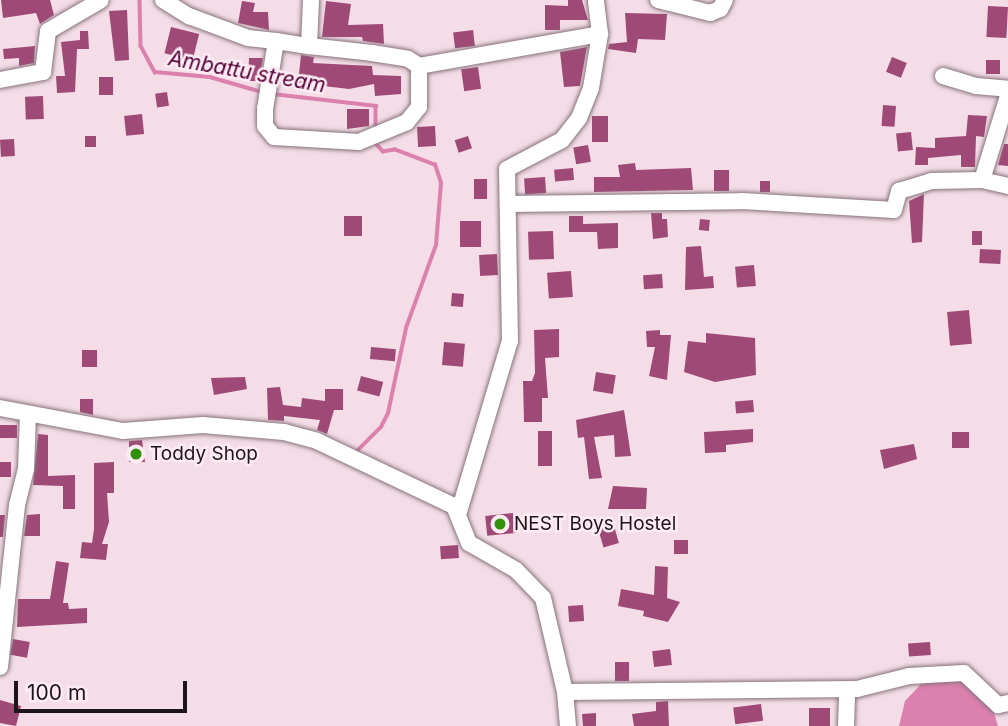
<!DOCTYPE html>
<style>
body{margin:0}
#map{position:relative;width:1008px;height:726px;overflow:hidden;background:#f4dde7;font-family:Inter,sans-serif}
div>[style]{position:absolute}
.water>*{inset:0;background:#dc80ad}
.stream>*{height:3.5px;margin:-1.75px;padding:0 1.75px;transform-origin:1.75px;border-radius:1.75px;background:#dc80ad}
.building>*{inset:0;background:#9f4a76;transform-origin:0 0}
.roads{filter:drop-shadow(0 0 2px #87737c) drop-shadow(0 0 2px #87737c)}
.minor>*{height:16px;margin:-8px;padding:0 8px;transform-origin:8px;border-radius:8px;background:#fff}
.dots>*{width:19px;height:19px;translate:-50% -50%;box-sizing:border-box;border:4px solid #feecf4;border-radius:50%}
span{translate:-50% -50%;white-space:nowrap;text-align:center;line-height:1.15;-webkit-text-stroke:5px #feecf4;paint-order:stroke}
.poi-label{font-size:19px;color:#1d1519}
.left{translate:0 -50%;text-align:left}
.water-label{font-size:21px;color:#550035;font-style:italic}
.scale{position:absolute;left:14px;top:681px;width:173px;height:32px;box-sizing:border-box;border:4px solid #1d1519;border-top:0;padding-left:9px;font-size:21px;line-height:24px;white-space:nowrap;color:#1d1519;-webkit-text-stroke:5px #feecf4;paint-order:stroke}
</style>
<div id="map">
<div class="water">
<i style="clip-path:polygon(961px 675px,990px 700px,998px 726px,899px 726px,905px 701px,924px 681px)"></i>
</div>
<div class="stream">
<i style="left:140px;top:0;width:46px;rotate:88.8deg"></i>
<i style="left:141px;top:46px;width:30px;rotate:62deg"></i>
<i style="left:155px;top:72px;width:55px;rotate:5.2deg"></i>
<i style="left:210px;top:77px;width:54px;rotate:16.1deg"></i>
<i style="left:273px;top:94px;width:104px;rotate:6.6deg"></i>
<i style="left:376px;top:106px;width:24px;rotate:90deg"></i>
<i style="left:356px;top:452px;width:35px;rotate:-45deg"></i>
<i style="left:381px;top:427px;width:16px;rotate:-63deg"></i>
<i style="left:388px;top:413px;width:87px;rotate:-78deg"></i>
<i style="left:406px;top:328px;width:88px;rotate:-70.1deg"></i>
<i style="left:436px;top:245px;width:62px;rotate:-85.4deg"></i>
<i style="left:441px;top:183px;width:19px;rotate:-108deg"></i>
<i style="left:435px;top:165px;width:43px;rotate:-159.4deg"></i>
<i style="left:395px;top:150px;width:12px;rotate:171deg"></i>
<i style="left:383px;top:152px;width:15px;rotate:-132deg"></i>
</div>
<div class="building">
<i style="clip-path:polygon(1px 0,50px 0,54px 15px,40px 24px,36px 13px,3px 18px)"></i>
<i style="clip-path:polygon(568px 0,582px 0,588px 20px,560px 20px,560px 30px,545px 30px,545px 5px,568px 6px)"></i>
<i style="clip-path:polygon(242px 1px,255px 3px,253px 12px,268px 12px,269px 30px,238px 23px)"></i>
<i style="clip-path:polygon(326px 1px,351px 4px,348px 25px,383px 24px,384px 44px,363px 41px,362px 37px,322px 37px)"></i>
<i style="left:988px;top:6px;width:20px;height:31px;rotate:3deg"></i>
<i style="clip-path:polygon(127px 10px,129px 60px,115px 61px,109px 11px)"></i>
<i style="clip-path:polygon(625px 13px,667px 14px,665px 40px,638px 39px,636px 53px,608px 49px,609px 44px,627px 42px)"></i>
<i style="left:171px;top:27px;width:29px;height:27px;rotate:14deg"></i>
<i style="left:473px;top:30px;width:16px;height:20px;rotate:83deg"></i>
<i style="clip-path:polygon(80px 31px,88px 31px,89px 49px,77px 49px,75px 92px,57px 93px,56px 76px,65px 76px,61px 42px,80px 40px)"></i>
<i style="clip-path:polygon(35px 46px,34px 63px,19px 66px,19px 58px,4px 59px,3px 49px)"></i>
<i style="clip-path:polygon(587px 47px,580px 86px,564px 87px,560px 52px)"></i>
<i style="clip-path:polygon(301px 55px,314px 57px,313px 63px,372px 66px,373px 75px,401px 76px,401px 94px,375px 96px,374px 84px,349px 89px,298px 83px)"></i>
<i style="left:892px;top:57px;width:16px;height:16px;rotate:22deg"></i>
<i style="clip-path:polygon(249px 58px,263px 58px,259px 81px,248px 81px)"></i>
<i style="left:986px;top:60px;width:14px;height:14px"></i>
<i style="left:478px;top:67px;width:22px;height:17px;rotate:82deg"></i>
<i style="left:99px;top:77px;width:14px;height:18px"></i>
<i style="left:167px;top:92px;width:14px;height:12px;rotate:82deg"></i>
<i style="left:43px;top:96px;width:23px;height:18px;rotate:88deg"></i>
<i style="left:883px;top:105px;width:13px;height:21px;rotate:4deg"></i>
<i style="clip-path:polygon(347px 109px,369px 109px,369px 126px,347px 129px)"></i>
<i style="left:142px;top:114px;width:20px;height:18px;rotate:84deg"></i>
<i style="clip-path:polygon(968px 115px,987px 116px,984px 137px,976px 136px,975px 167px,961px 167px,961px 155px,928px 158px,928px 165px,915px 165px,916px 147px,935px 148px,935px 138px,966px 136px)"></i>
<i style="left:592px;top:116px;width:16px;height:26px"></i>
<i style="left:435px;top:126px;width:20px;height:18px;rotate:87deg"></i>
<i style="left:911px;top:132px;width:18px;height:15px;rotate:84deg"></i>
<i style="left:85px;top:136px;width:11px;height:11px"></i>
<i style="left:468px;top:136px;width:13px;height:14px;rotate:72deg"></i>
<i style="left:14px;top:139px;width:17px;height:14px;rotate:87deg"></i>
<i style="clip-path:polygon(1004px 144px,1008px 144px,1008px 166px,998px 165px)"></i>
<i style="left:588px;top:145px;width:17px;height:15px;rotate:80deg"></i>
<i style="clip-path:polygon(635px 163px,636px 170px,691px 168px,693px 190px,594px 192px,594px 177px,620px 177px,618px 165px)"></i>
<i style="left:573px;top:168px;width:12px;height:19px;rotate:85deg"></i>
<i style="left:729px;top:170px;width:21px;height:15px;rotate:90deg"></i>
<i style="left:545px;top:177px;width:16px;height:21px;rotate:86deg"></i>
<i style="left:474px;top:179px;width:13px;height:20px"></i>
<i style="left:760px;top:181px;width:10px;height:11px"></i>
<i style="clip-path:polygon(924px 194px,922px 242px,912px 243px,909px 201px)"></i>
<i style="clip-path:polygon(651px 213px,662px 213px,662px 219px,667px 219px,668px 237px,653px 239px)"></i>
<i style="left:362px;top:216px;width:20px;height:18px;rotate:90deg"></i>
<i style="clip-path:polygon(569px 216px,583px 216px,583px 224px,618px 223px,618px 248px,598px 249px,597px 232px,569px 232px)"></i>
<i style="left:700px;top:219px;width:10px;height:11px;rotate:6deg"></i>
<i style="left:460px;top:221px;width:21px;height:26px"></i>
<i style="left:553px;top:231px;width:28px;height:25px;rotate:88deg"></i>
<i style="left:972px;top:231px;width:10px;height:14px"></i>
<i style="clip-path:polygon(701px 246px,704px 277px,713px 276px,714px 288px,685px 290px,686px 247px)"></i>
<i style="left:980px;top:249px;width:21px;height:14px;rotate:3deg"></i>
<i style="left:497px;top:254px;width:21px;height:18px;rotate:87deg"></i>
<i style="left:754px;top:265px;width:21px;height:19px;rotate:85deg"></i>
<i style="left:571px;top:271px;width:26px;height:24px;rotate:86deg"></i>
<i style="left:662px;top:274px;width:14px;height:19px;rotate:86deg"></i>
<i style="left:452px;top:293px;width:12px;height:13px;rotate:5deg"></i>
<i style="left:969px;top:310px;width:34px;height:22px;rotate:85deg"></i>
<i style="clip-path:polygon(559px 329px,559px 357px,545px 358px,548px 398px,542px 398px,542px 422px,524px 422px,523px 381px,532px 381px,535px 373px,534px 330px)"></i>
<i style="clip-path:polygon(660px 330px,660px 335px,671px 335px,667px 380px,649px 376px,655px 347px,647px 347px,646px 331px)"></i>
<i style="clip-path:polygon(706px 333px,755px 338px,756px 375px,715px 382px,684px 372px,688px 341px,706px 343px)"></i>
<i style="left:444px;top:342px;width:21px;height:23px;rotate:5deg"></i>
<i style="left:371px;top:347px;width:25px;height:12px;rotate:5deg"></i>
<i style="left:82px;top:350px;width:15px;height:17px"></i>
<i style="left:596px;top:372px;width:20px;height:19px;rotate:9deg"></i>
<i style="left:361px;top:376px;width:23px;height:15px;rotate:15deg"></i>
<i style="clip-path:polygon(245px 377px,247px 389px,214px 395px,211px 378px)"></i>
<i style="clip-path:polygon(280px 387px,283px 405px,301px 407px,302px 398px,325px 401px,325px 389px,343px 389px,343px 410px,334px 410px,327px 434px,317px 430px,320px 420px,284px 416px,284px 421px,268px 420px,267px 388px)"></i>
<i style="clip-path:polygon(80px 399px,93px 399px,93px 415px,80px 412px)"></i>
<i style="left:753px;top:400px;width:12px;height:18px;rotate:85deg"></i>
<i style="clip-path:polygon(624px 410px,631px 456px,615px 457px,614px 435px,594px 437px,602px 478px,589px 479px,584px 437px,578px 438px,576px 420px)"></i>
<i style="left:0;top:425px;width:17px;height:13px"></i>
<i style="clip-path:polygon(753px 429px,753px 442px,726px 445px,726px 452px,705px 453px,704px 432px)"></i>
<i style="left:538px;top:431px;width:14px;height:35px"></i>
<i style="left:952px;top:432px;width:17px;height:16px"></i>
<i style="clip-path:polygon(38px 434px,48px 435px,48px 476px,75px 475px,75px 509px,63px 509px,63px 486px,33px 485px)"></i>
<i style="clip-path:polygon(142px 440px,145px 462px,129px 462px,129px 441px)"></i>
<i style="clip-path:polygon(914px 444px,917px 459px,884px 469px,880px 450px)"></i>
<i style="left:11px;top:462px;width:15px;height:11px;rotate:90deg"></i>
<i style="clip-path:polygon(114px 462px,114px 493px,107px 493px,109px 522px,102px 544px,108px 544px,106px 560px,80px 558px,82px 542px,92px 543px,94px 529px,94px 463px)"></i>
<i style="clip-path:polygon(613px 486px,647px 488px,646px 509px,608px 509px)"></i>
<i style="left:513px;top:513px;width:20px;height:28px;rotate:84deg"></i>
<i style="clip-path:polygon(40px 514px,40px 536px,24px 536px,27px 515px)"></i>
<i style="clip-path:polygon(0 515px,5px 515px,3px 537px,0 537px)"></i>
<i style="left:612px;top:519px;width:25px;height:16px;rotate:74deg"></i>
<i style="left:674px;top:540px;width:14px;height:14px"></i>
<i style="left:458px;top:545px;width:13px;height:18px;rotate:86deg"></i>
<i style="clip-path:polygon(56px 561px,69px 563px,63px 603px,68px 603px,69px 609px,87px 608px,87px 623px,17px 627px,18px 599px,50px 599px)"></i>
<i style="clip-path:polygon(655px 566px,668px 567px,667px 598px,680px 602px,668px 622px,643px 616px,644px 611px,618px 606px,621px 589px,654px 595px)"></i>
<i style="left:583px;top:605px;width:16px;height:15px;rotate:86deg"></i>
<i style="left:13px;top:639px;width:17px;height:16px;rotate:10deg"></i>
<i style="left:930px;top:642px;width:13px;height:22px;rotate:86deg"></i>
<i style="left:670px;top:649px;width:16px;height:18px;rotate:83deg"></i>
<i style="left:615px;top:662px;width:14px;height:19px"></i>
<i style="clip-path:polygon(0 700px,21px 706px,16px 726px,0 723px)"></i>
<i style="clip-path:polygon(668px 701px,669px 726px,634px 726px,632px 714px,656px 711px,656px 702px)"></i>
<i style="left:761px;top:704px;width:17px;height:28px;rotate:83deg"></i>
<i style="left:809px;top:708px;width:21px;height:18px"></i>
<i style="clip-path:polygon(596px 713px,596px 726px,583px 726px,582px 714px)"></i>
</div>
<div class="roads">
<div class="minor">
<i style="left:163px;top:0;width:31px;rotate:32deg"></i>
<i style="left:189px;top:16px;width:63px;rotate:20.4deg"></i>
<i style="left:248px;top:38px;width:28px;rotate:6deg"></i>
<i style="left:276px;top:41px;width:33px;rotate:9deg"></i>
<i style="left:309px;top:46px;width:63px;rotate:6.3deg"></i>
<i style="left:372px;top:53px;width:36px;rotate:9deg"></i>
<i style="left:408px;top:59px;width:13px;rotate:32deg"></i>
<i style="left:419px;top:66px;width:41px;rotate:90deg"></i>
<i style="left:419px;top:107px;width:19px;rotate:129deg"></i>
<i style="left:407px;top:122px;width:52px;rotate:157.4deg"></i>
<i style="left:359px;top:142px;width:85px;rotate:-176.6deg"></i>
<i style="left:274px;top:137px;width:14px;rotate:-129deg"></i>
<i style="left:265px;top:126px;width:17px;rotate:-90deg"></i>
<i style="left:265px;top:109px;width:69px;rotate:-80.8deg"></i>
<i style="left:658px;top:0;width:54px;rotate:14deg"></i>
<i style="left:710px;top:13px;width:11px;rotate:-22deg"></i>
<i style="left:720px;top:9px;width:10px;rotate:-61deg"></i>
<i style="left:309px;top:46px;width:46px;rotate:-87.5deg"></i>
<i style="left:419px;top:66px;width:184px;rotate:-10deg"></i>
<i style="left:943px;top:76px;width:34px;rotate:17deg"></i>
<i style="left:976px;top:86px;width:32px;rotate:5deg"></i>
<i style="left:0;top:80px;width:44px;rotate:-10.5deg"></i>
<i style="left:43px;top:72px;width:41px;rotate:-83deg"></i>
<i style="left:48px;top:31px;width:61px;rotate:-30.3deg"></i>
<i style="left:982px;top:180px;width:88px;rotate:-72.8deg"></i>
<i style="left:508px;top:204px;width:234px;rotate:-0.7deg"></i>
<i style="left:742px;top:201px;width:152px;rotate:3.4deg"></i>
<i style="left:894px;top:210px;width:20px;rotate:-75deg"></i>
<i style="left:899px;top:191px;width:34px;rotate:-17deg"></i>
<i style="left:931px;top:181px;width:51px;rotate:-1.1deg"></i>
<i style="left:982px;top:180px;width:27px;rotate:13deg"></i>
<i style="left:0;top:408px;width:125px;rotate:10.6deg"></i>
<i style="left:123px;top:431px;width:80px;rotate:-4.3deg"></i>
<i style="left:203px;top:425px;width:81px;rotate:4.9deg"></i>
<i style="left:284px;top:432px;width:34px;rotate:15deg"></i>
<i style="left:317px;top:441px;width:152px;rotate:25.4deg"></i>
<i style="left:454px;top:506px;width:40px;rotate:68deg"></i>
<i style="left:469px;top:543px;width:54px;rotate:29.9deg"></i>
<i style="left:516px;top:570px;width:39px;rotate:46deg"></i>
<i style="left:543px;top:598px;width:97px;rotate:76.8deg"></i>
<i style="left:565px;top:692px;width:34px;rotate:85deg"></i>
<i style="left:458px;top:515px;width:182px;rotate:-73.4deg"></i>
<i style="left:510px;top:341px;width:172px;rotate:-91deg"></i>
<i style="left:507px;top:169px;width:62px;rotate:-27.8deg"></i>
<i style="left:562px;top:140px;width:28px;rotate:-52deg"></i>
<i style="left:579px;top:118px;width:32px;rotate:-68deg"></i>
<i style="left:591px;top:88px;width:55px;rotate:-80.5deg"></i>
<i style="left:600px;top:34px;width:34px;rotate:-97deg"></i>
<i style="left:0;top:667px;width:163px;rotate:-84deg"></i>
<i style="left:17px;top:505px;width:37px;rotate:-76deg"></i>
<i style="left:26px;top:469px;width:55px;rotate:-87.9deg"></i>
<i style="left:565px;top:692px;width:292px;rotate:-0.6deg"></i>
<i style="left:857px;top:689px;width:54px;rotate:-14deg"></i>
<i style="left:909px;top:676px;width:55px;rotate:-3.1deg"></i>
<i style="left:964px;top:673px;width:47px;rotate:43.3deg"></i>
<i style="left:998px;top:705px;width:10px;rotate:-11deg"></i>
<i style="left:846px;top:726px;width:36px;rotate:-88deg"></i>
</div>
</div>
<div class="dots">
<i style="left:136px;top:454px;background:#2f910c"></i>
<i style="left:500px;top:524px;background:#2f910c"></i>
</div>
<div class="poi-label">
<span class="left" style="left:150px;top:454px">Toddy Shop</span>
<span class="left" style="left:514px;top:524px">NEST Boys Hostel</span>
</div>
<div class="water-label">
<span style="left:247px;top:72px;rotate:10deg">Ambattu stream</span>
</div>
<div class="scale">100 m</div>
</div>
